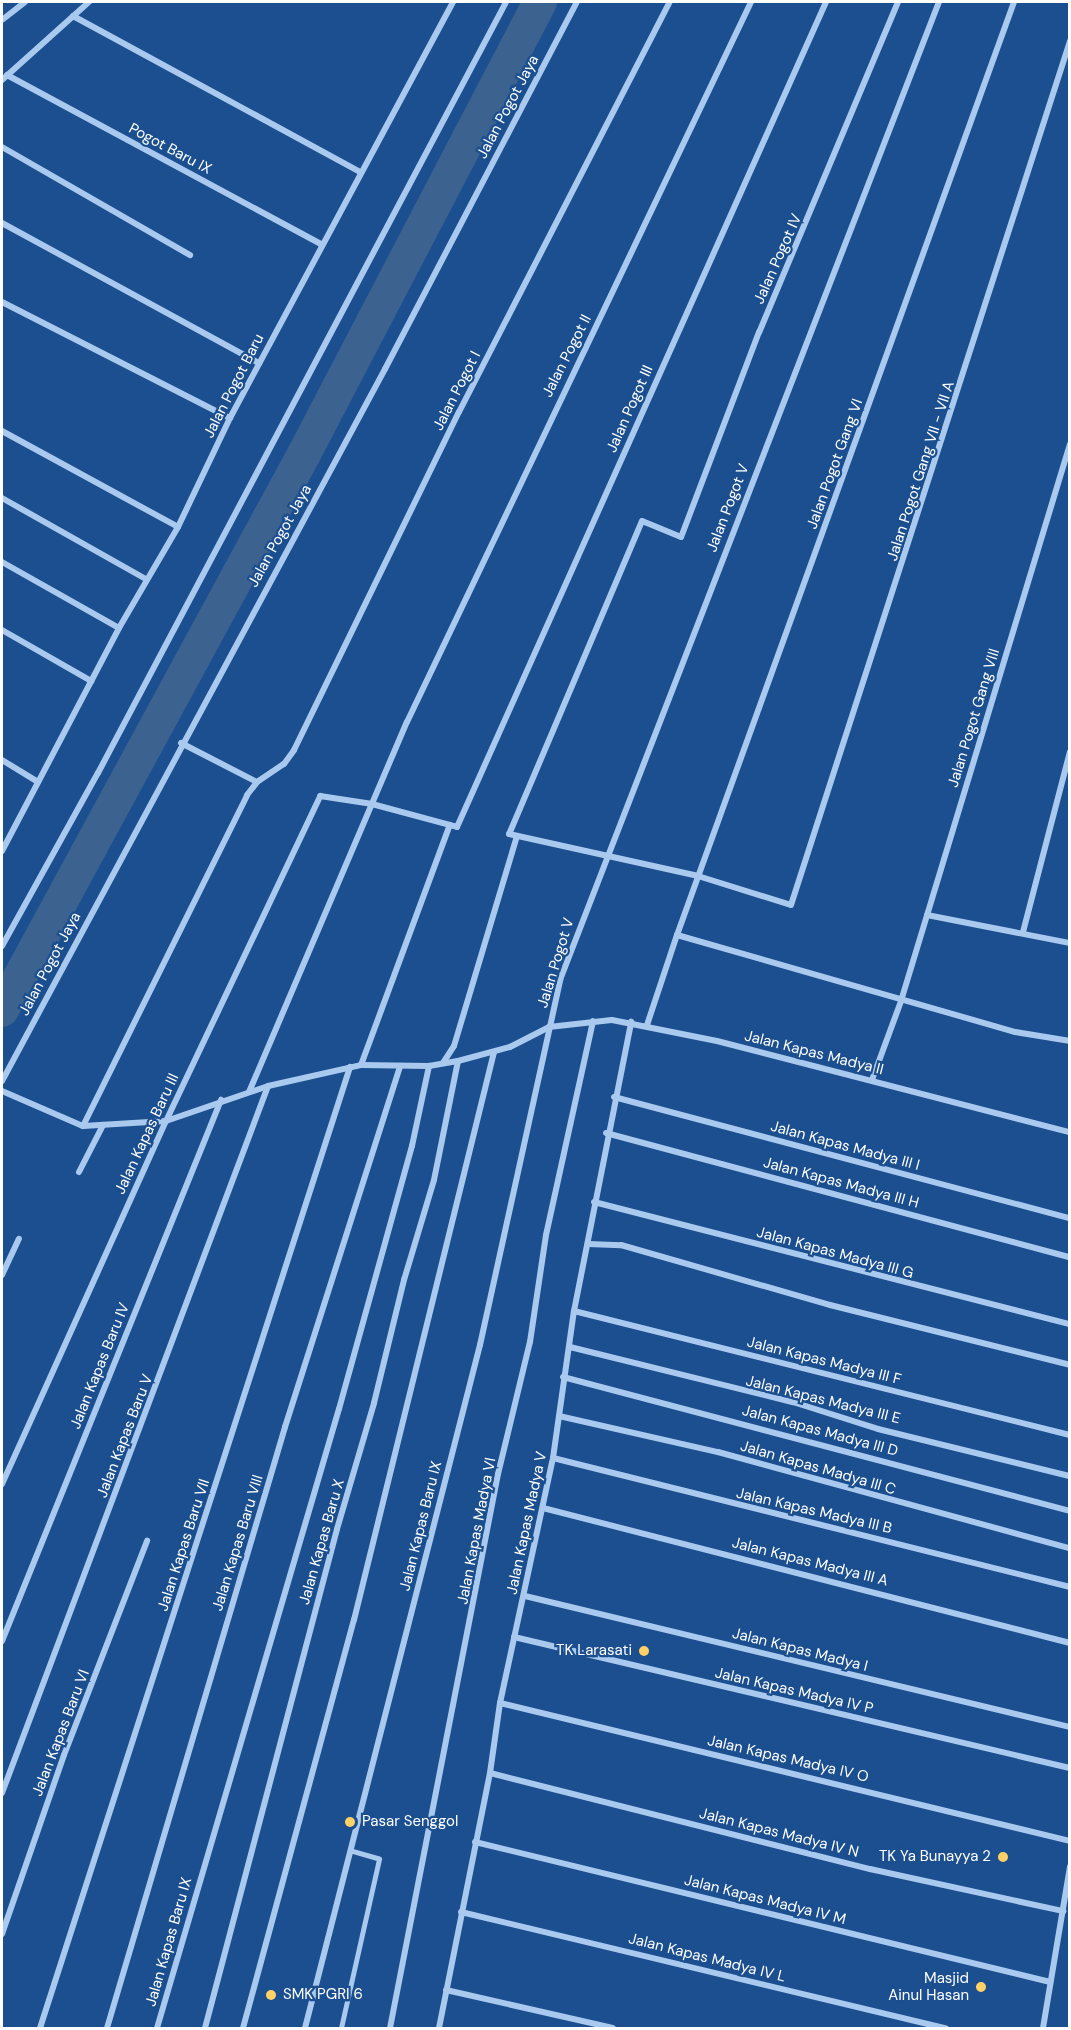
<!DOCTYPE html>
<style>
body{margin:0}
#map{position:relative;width:1071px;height:2030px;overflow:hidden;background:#1b4f8f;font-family:"DM Sans",sans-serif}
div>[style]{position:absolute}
.river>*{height:34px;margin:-17px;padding:0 17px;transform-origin:17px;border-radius:17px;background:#3c6290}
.lane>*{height:4.5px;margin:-2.25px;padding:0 2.25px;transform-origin:2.25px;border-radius:2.25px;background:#a9c9ee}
.street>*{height:6px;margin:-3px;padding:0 3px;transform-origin:3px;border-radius:3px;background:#a9c9ee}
.dots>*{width:16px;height:16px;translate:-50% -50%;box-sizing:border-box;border:3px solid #1b4f8f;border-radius:50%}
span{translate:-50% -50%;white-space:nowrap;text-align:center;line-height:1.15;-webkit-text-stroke:4.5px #1b4f8f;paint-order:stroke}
.street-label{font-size:15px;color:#fff}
.poi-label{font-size:15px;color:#fff}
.right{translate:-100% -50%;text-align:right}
.left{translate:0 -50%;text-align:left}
.frame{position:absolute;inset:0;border:3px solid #fff;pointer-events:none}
</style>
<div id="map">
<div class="river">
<i style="left:2px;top:1010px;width:633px;rotate:-61.49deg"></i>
<i style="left:304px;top:454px;width:510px;rotate:-62.43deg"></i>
</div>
<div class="lane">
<i style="left:341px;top:2028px;width:173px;rotate:-77.3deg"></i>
<i style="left:379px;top:1859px;width:29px;rotate:-164deg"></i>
</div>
<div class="street">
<i style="left:898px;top:2px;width:358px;rotate:112.8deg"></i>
<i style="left:759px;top:332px;width:219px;rotate:110.8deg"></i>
<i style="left:681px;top:537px;width:42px;rotate:-157.7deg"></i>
<i style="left:642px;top:521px;width:340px;rotate:113deg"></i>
<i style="left:509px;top:834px;width:194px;rotate:12.5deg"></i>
<i style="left:698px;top:876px;width:97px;rotate:17.3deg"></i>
<i style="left:791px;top:905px;width:908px;rotate:-72.1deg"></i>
<i style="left:73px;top:16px;width:327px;rotate:28.5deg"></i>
<i style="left:2px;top:20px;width:29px;rotate:-38deg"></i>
<i style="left:7px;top:75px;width:357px;rotate:28.3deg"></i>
<i style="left:2px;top:80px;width:117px;rotate:-41.9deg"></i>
<i style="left:2px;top:147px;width:217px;rotate:29.9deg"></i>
<i style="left:2px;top:223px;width:293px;rotate:28.6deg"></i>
<i style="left:2px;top:302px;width:256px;rotate:27deg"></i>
<i style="left:2px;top:431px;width:200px;rotate:28.6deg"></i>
<i style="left:2px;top:498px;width:165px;rotate:29.4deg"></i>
<i style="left:2px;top:562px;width:134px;rotate:29.4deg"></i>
<i style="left:2px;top:630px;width:103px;rotate:29.8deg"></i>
<i style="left:181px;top:743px;width:85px;rotate:27.2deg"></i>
<i style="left:2px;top:760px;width:42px;rotate:31.4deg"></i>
<i style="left:2px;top:851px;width:252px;rotate:-62.3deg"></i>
<i style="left:119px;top:628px;width:117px;rotate:-59.7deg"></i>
<i style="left:178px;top:527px;width:121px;rotate:-64.5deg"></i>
<i style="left:230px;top:418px;width:472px;rotate:-61.8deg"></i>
<i style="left:927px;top:915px;width:146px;rotate:11.1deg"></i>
<i style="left:1023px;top:932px;width:186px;rotate:-75.4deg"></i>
<i style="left:677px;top:935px;width:992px;rotate:-70.14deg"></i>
<i style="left:2px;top:946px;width:198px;rotate:-61deg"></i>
<i style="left:98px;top:773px;width:872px;rotate:-62.11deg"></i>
<i style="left:647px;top:1025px;width:95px;rotate:-71.6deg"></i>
<i style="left:677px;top:935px;width:352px;rotate:16deg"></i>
<i style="left:1015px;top:1032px;width:56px;rotate:9.3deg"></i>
<i style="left:443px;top:1063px;width:20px;rotate:-57deg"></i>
<i style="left:454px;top:1046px;width:219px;rotate:-73.3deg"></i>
<i style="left:361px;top:1065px;width:256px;rotate:-69.7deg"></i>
<i style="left:872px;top:1080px;width:84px;rotate:-69.8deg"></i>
<i style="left:901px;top:1001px;width:582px;rotate:-73.12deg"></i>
<i style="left:2px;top:1081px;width:808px;rotate:-61.72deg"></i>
<i style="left:385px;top:369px;width:414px;rotate:-62.4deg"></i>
<i style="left:2px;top:1091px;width:88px;rotate:23.4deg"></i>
<i style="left:83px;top:1126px;width:83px;rotate:-3.4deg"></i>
<i style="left:166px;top:1121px;width:108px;rotate:-18.9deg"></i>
<i style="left:268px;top:1086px;width:95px;rotate:-12.7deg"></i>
<i style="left:361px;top:1065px;width:68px;rotate:0.8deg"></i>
<i style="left:429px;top:1066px;width:29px;rotate:-10deg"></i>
<i style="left:458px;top:1061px;width:54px;rotate:-15.1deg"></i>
<i style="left:510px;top:1047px;width:44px;rotate:-27.1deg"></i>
<i style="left:549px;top:1027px;width:63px;rotate:-6.3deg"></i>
<i style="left:612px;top:1020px;width:107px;rotate:11.3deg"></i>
<i style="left:717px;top:1041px;width:365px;rotate:14.5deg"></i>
<i style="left:249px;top:1092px;width:402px;rotate:-66.9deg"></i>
<i style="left:407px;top:722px;width:798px;rotate:-64.46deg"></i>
<i style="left:614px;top:1097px;width:472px;rotate:14.9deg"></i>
<i style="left:83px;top:1126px;width:369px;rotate:-63.6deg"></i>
<i style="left:247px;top:795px;width:16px;rotate:-52deg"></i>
<i style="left:257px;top:782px;width:32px;rotate:-34deg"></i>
<i style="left:284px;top:764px;width:17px;rotate:-54deg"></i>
<i style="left:294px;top:750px;width:376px;rotate:-64deg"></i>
<i style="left:459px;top:412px;width:461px;rotate:-62.8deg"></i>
<i style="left:606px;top:1133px;width:480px;rotate:15deg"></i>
<i style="left:79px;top:1172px;width:53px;rotate:-62.9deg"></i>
<i style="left:594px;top:1202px;width:491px;rotate:14.4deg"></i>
<i style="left:588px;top:1244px;width:33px;rotate:2deg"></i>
<i style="left:621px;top:1245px;width:217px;rotate:16deg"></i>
<i style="left:830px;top:1305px;width:247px;rotate:14deg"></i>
<i style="left:2px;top:1275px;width:40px;rotate:-65deg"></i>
<i style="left:574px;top:1311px;width:511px;rotate:14.04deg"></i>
<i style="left:570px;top:1347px;width:230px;rotate:13.9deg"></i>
<i style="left:793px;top:1402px;width:89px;rotate:17.6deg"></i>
<i style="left:878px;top:1429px;width:198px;rotate:13.8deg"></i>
<i style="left:563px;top:1377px;width:524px;rotate:14.8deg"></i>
<i style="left:559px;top:1416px;width:163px;rotate:12.8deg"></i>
<i style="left:718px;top:1452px;width:365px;rotate:15.3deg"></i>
<i style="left:553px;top:1458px;width:533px;rotate:14.01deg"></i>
<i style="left:2px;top:1484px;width:398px;rotate:-65.7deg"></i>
<i style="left:166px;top:1121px;width:360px;rotate:-64.6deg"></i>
<i style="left:320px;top:796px;width:53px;rotate:8.7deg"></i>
<i style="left:372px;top:804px;width:88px;rotate:15.1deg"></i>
<i style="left:457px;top:827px;width:904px;rotate:-65.9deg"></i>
<i style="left:543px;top:1508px;width:544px;rotate:14.37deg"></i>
<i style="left:525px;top:1596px;width:561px;rotate:13.52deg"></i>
<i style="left:514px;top:1637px;width:571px;rotate:13.26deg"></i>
<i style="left:2px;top:1641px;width:584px;rotate:-67.96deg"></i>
<i style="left:500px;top:1703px;width:586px;rotate:13.61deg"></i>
<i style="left:490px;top:1773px;width:392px;rotate:14.2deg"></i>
<i style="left:870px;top:1869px;width:198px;rotate:12.3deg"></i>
<i style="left:2px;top:1793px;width:755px;rotate:-69.38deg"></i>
<i style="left:475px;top:1842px;width:592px;rotate:13.68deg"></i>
<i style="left:461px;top:1912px;width:499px;rotate:13.5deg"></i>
<i style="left:2px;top:1934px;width:189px;rotate:-70.9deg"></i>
<i style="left:64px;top:1755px;width:230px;rotate:-68.8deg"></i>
<i style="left:446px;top:1990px;width:171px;rotate:12.8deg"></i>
<i style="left:40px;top:2028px;width:1010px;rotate:-72.12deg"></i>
<i style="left:107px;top:2028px;width:627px;rotate:-73.5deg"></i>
<i style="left:285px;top:1427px;width:379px;rotate:-72.3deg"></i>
<i style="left:157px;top:2028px;width:645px;rotate:-73.62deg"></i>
<i style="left:339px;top:1409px;width:273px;rotate:-74.5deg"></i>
<i style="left:412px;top:1146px;width:82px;rotate:-78deg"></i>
<i style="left:205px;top:2028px;width:516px;rotate:-75.18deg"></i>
<i style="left:337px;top:1529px;width:131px;rotate:-73.6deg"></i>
<i style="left:374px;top:1403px;width:127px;rotate:-76.3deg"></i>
<i style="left:404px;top:1280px;width:104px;rotate:-73.3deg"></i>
<i style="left:434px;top:1180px;width:121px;rotate:-78.6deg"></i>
<i style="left:243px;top:2028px;width:423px;rotate:-74.8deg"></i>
<i style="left:354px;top:1620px;width:585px;rotate:-76.15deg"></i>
<i style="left:305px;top:2028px;width:705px;rotate:-75.63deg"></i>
<i style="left:480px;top:1345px;width:374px;rotate:-77.6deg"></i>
<i style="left:560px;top:980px;width:1049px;rotate:-68.82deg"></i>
<i style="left:390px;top:2028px;width:564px;rotate:-78.97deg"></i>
<i style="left:498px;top:1474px;width:136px;rotate:-76.4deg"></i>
<i style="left:530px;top:1342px;width:108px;rotate:-81.5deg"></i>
<i style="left:546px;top:1235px;width:219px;rotate:-77.6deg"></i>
<i style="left:439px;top:2028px;width:260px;rotate:-78.7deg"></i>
<i style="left:490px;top:1773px;width:71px;rotate:-81.9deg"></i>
<i style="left:500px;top:1703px;width:251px;rotate:-77.8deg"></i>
<i style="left:553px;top:1458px;width:148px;rotate:-81.9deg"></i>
<i style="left:574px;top:1311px;width:295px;rotate:-78.8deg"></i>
<i style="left:1043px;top:2028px;width:164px;rotate:-80.5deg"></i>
</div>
<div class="dots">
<i style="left:644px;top:1651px;background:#ffd166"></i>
<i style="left:350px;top:1822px;background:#ffd166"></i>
<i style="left:1003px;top:1857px;background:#ffd166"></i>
<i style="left:981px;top:1987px;background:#ffd166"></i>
<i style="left:271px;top:1995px;background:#ffd166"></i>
</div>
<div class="street-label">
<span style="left:508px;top:107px;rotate:-62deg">Jalan Pogot Jaya</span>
<span style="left:170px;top:149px;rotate:28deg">Pogot Baru IX</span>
<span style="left:778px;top:259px;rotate:-66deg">Jalan Pogot IV</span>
<span style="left:567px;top:356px;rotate:-63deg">Jalan Pogot II</span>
<span style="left:234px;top:386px;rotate:-63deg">Jalan Pogot Baru</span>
<span style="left:457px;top:391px;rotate:-63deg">Jalan Pogot I</span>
<span style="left:630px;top:409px;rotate:-66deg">Jalan Pogot III</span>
<span style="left:835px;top:464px;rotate:-70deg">Jalan Pogot Gang VI</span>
<span style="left:921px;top:471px;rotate:-72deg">Jalan Pogot Gang VII - VII A</span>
<span style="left:728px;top:508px;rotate:-69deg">Jalan Pogot V</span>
<span style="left:280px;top:536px;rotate:-61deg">Jalan Pogot Jaya</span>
<span style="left:974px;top:718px;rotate:-73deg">Jalan Pogot Gang VIII</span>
<span style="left:556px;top:963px;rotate:-73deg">Jalan Pogot V</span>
<span style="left:50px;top:964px;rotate:-62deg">Jalan Pogot Jaya</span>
<span style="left:814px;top:1053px;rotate:14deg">Jalan Kapas Madya II</span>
<span style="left:147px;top:1134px;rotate:-65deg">Jalan Kapas Baru III</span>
<span style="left:845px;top:1146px;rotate:15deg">Jalan Kapas Madya III I</span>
<span style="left:841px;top:1183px;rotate:15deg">Jalan Kapas Madya III H</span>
<span style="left:835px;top:1253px;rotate:15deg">Jalan Kapas Madya III G</span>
<span style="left:824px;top:1361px;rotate:14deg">Jalan Kapas Madya III F</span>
<span style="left:100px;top:1366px;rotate:-68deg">Jalan Kapas Baru IV</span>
<span style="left:823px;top:1400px;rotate:14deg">Jalan Kapas Madya III E</span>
<span style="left:820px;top:1431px;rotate:15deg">Jalan Kapas Madya III D</span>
<span style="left:125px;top:1436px;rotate:-69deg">Jalan Kapas Baru V</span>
<span style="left:818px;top:1468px;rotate:16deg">Jalan Kapas Madya III C</span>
<span style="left:814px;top:1511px;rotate:13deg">Jalan Kapas Madya III B</span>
<span style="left:527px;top:1523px;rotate:-78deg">Jalan Kapas Madya V</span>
<span style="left:421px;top:1526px;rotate:-76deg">Jalan Kapas Baru IX</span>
<span style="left:477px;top:1531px;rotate:-79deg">Jalan Kapas Madya VI</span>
<span style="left:322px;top:1542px;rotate:-74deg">Jalan Kapas Baru X</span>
<span style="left:238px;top:1543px;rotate:-73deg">Jalan Kapas Baru VIII</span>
<span style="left:184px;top:1545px;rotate:-72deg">Jalan Kapas Baru VII</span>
<span style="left:810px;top:1562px;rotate:14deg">Jalan Kapas Madya III A</span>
<span style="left:800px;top:1650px;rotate:14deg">Jalan Kapas Madya I</span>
<span style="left:794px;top:1691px;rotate:13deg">Jalan Kapas Madya IV P</span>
<span style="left:61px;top:1733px;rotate:-69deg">Jalan Kapas Baru VI</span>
<span style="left:788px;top:1759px;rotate:13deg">Jalan Kapas Madya IV O</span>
<span style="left:779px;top:1833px;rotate:14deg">Jalan Kapas Madya IV N</span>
<span style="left:765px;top:1900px;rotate:14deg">Jalan Kapas Madya IV M</span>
<span style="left:169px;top:1942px;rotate:-74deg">Jalan Kapas Baru IX</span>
<span style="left:707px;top:1958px;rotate:14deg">Jalan Kapas Madya IV L</span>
</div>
<div class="poi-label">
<span class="right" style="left:632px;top:1651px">TK Larasati</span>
<span class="left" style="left:362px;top:1822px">Pasar Senggol</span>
<span class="right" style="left:991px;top:1857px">TK Ya Bunayya 2</span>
<span class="right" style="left:969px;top:1987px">Masjid<br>Ainul Hasan</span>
<span class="left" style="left:283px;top:1995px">SMK PGRI 6</span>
</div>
<div class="frame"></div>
</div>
